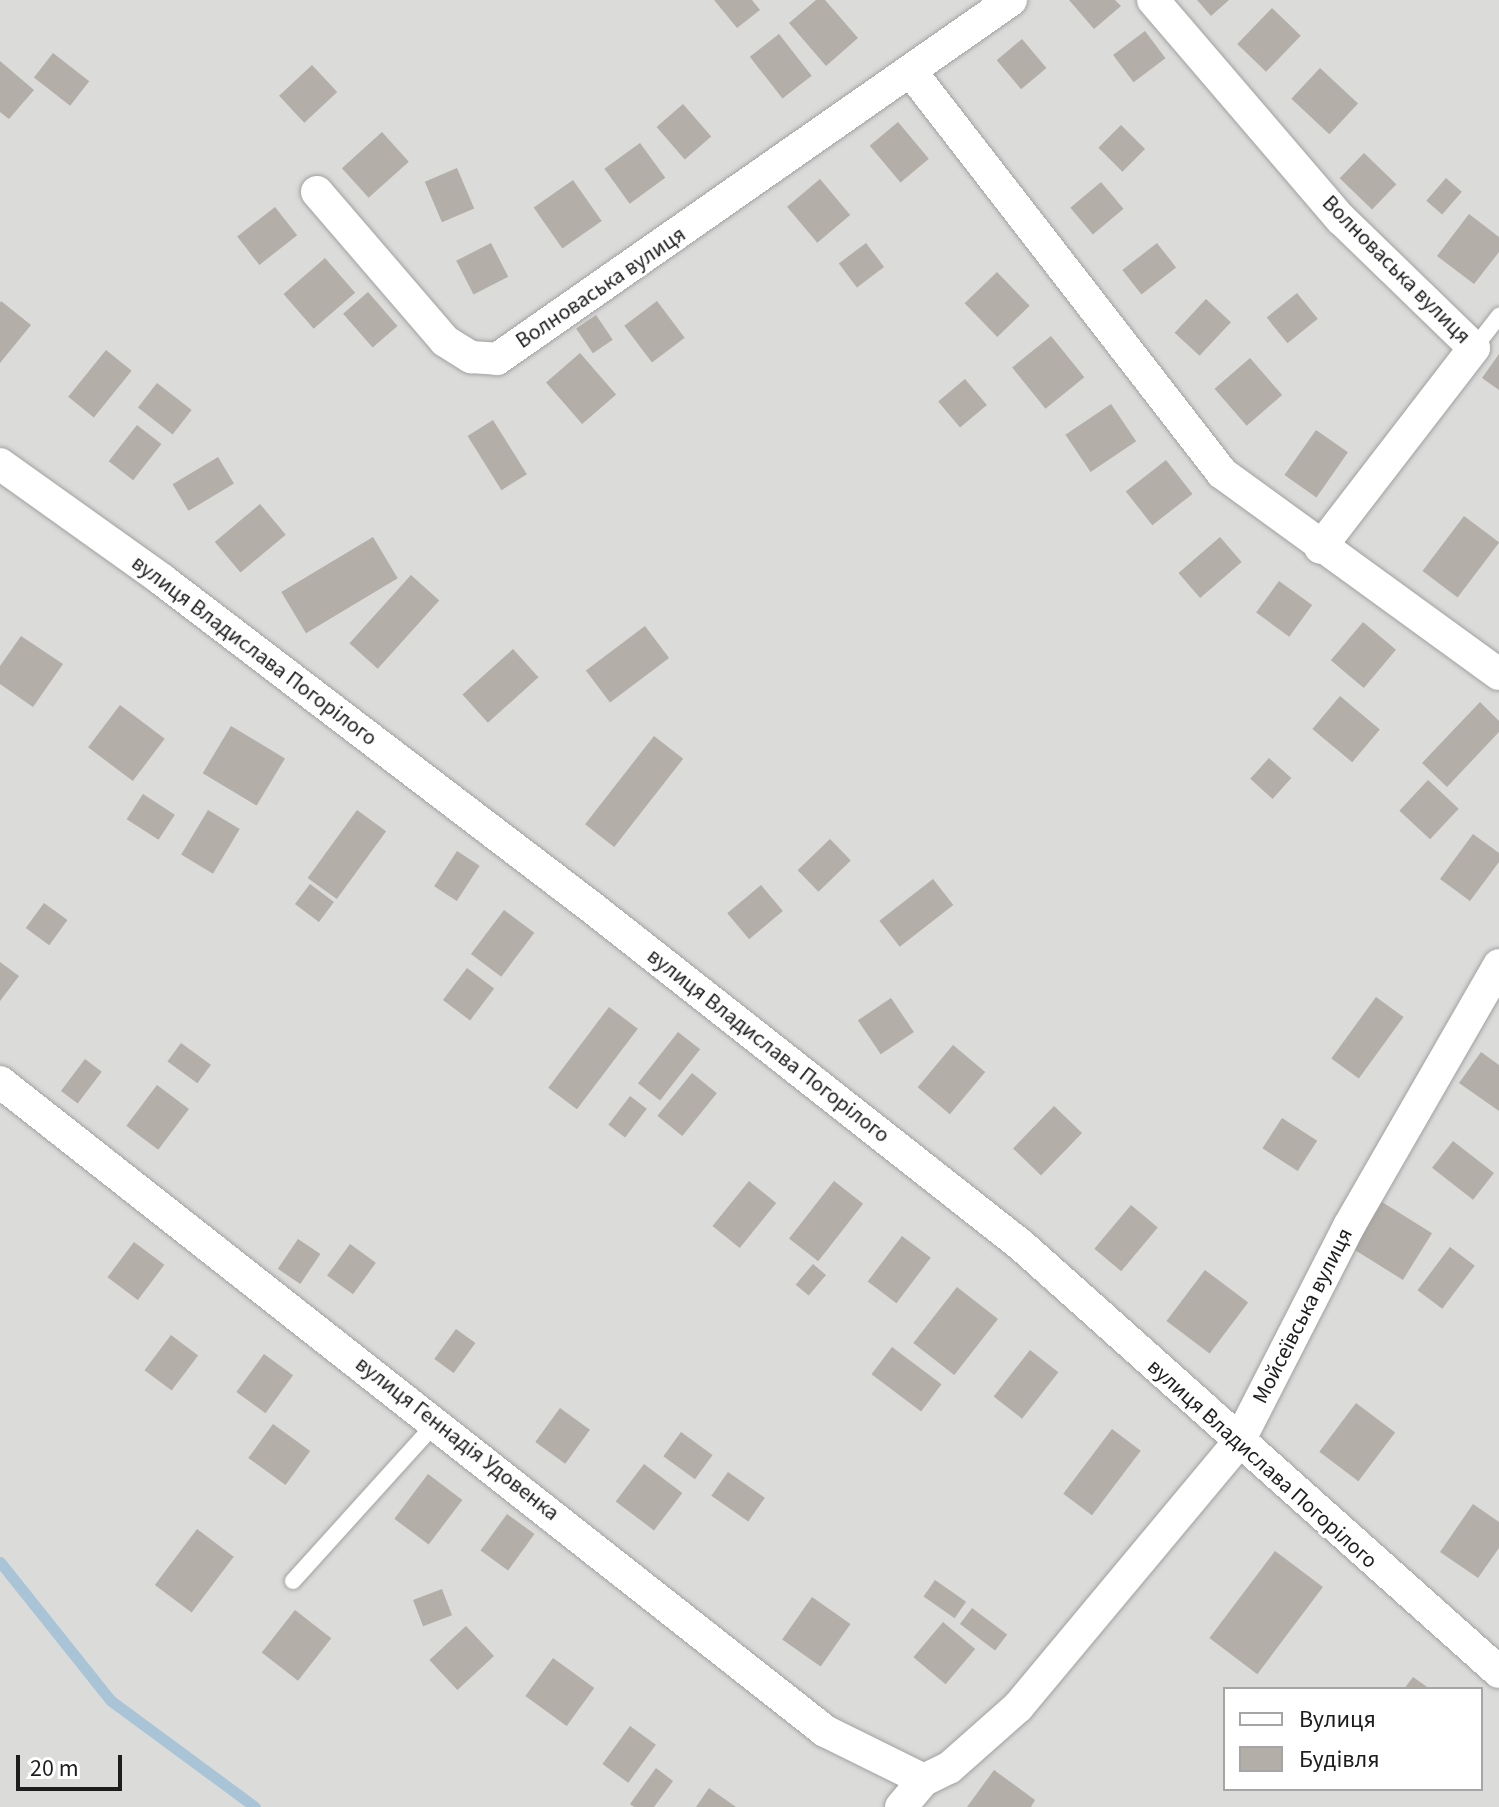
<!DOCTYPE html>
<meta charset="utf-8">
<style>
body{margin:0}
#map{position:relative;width:1499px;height:1807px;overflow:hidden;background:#eeece4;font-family:"Source Sans 3",sans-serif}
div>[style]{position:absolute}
.residential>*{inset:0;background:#dbdbda}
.stream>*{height:11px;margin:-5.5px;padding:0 5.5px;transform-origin:5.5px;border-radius:5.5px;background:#a9c4d7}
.building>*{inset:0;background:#b3aea7;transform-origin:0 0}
.roads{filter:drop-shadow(0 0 2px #a1a1a1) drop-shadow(0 0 2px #a1a1a1)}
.lane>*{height:16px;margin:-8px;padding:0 8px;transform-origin:8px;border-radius:8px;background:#fff}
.street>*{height:32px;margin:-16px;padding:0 16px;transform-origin:16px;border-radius:16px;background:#fff}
span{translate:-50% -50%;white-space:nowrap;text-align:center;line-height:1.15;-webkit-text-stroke:6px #fff;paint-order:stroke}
.street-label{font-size:22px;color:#1d1d1d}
.legend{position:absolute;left:1223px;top:1687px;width:260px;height:104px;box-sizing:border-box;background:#fff;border:2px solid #a5a5a5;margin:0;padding:10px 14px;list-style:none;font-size:24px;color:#1d1d1d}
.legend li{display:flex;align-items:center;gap:16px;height:40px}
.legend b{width:40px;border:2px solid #a5a5a5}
.scale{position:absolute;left:16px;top:1755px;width:106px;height:36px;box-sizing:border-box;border:4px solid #1d1d1d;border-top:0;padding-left:10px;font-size:24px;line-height:28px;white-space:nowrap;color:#1d1d1d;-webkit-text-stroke:6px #fff;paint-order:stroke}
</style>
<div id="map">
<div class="residential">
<i style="clip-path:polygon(evenodd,0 0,1499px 0,1499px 1807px,0 1807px,0 0,1225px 1689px,1481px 1689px,1481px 1789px,1225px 1789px,1225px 1689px)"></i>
</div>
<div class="stream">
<i style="left:0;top:1562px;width:176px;rotate:51.4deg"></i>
<i style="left:110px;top:1700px;width:180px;rotate:36.4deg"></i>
</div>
<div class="building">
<i style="clip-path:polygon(714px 0,752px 0,760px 10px,737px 28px)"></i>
<i style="clip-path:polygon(816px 0,825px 0,858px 38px,826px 66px,789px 23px)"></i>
<i style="clip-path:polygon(1069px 0,1115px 0,1121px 6px,1094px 29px)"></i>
<i style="clip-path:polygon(1197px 0,1229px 0,1211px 16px)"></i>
<i style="left:1272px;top:8px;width:40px;height:50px;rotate:44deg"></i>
<i style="left:1145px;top:31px;width:34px;height:40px;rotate:53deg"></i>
<i style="left:779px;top:34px;width:53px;height:37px;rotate:52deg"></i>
<i style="left:1022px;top:39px;width:38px;height:33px;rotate:50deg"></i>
<i style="left:53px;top:53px;width:46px;height:31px;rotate:38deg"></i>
<i style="clip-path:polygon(0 61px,34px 90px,9px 119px,0 112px)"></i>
<i style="left:312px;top:65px;width:37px;height:45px;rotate:47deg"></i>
<i style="left:1320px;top:68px;width:52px;height:42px;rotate:43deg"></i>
<i style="left:683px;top:104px;width:43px;height:35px;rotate:49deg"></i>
<i style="left:898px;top:122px;width:48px;height:37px;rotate:50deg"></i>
<i style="left:1121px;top:125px;width:34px;height:32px;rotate:45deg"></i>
<i style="left:382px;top:132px;width:40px;height:54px;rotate:48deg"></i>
<i style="left:640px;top:143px;width:43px;height:44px;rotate:54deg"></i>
<i style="left:1364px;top:153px;width:45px;height:35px;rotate:44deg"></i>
<i style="left:457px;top:168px;width:44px;height:35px;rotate:67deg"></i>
<i style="left:1446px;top:178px;width:21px;height:30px;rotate:41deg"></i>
<i style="left:820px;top:179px;width:47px;height:43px;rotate:50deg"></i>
<i style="left:573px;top:180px;width:50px;height:48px;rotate:55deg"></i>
<i style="left:1101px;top:182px;width:35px;height:40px;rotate:50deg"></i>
<i style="left:275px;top:207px;width:36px;height:48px;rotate:52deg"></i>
<i style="clip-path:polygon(1469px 214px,1499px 237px,1499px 252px,1474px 284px,1437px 256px)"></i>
<i style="left:491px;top:243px;width:38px;height:39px;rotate:63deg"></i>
<i style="left:866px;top:243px;width:30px;height:34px;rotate:53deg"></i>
<i style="left:1157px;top:243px;width:31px;height:44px;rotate:52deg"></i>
<i style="left:325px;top:258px;width:46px;height:55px;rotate:49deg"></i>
<i style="left:997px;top:272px;width:47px;height:45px;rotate:46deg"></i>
<i style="left:368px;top:292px;width:45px;height:33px;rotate:49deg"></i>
<i style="left:1297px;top:293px;width:33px;height:39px;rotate:51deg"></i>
<i style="left:1206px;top:299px;width:34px;height:46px;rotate:43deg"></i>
<i style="clip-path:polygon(1px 301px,31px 325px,0 363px,0 303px)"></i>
<i style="left:657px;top:301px;width:46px;height:41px;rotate:53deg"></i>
<i style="left:596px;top:315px;width:30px;height:24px;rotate:56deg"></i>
<i style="left:1051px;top:336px;width:53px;height:50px;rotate:51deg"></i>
<i style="left:106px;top:350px;width:33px;height:60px;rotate:39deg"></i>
<i style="left:580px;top:353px;width:55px;height:45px;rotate:49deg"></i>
<i style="clip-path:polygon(1499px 354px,1499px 390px,1482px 378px)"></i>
<i style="left:1250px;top:358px;width:49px;height:47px;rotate:49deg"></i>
<i style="left:965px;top:379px;width:34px;height:35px;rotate:50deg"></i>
<i style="left:157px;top:383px;width:44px;height:31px;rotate:38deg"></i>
<i style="left:1111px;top:404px;width:45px;height:55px;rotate:56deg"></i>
<i style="left:493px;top:420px;width:64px;height:30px;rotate:58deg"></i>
<i style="left:137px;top:425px;width:31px;height:46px;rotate:38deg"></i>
<i style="left:1316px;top:430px;width:39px;height:55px;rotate:35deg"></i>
<i style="left:218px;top:457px;width:31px;height:53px;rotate:59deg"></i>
<i style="left:1166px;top:460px;width:43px;height:51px;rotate:52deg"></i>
<i style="left:260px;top:504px;width:40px;height:59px;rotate:50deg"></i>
<i style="left:1464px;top:516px;width:44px;height:69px;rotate:37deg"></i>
<i style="left:373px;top:537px;width:48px;height:107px;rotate:59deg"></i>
<i style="left:1220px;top:537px;width:33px;height:55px;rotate:49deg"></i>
<i style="left:411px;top:575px;width:38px;height:92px;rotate:42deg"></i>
<i style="left:1279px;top:581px;width:41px;height:39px;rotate:36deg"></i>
<i style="left:1363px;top:622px;width:43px;height:50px;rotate:40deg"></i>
<i style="left:645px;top:626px;width:40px;height:74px;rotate:53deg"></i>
<i style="clip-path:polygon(21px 636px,63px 664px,33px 707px,0 684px,0 666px)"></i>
<i style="left:513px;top:649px;width:38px;height:68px;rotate:48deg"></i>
<i style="left:1340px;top:696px;width:52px;height:43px;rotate:40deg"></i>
<i style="clip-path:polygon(1480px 702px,1499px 721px,1499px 732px,1447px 787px,1422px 763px)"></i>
<i style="left:120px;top:705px;width:56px;height:53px;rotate:37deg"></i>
<i style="left:231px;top:726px;width:63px;height:55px;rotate:31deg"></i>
<i style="left:654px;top:736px;width:37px;height:112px;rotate:38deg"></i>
<i style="left:1269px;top:758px;width:30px;height:28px;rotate:42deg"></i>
<i style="left:1428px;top:780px;width:42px;height:42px;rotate:43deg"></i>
<i style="left:143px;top:794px;width:38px;height:30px;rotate:33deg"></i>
<i style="left:208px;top:810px;width:37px;height:52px;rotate:31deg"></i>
<i style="left:357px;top:810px;width:36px;height:84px;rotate:36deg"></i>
<i style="clip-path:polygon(1473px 834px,1499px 853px,1499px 862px,1470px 901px,1440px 879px)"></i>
<i style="left:830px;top:839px;width:30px;height:45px;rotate:46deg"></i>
<i style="left:457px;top:851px;width:27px;height:42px;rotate:33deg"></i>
<i style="left:933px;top:879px;width:33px;height:68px;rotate:52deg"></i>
<i style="left:310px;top:884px;width:30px;height:25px;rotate:37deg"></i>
<i style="left:761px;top:885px;width:34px;height:44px;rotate:50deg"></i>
<i style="left:44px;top:903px;width:29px;height:31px;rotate:36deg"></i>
<i style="left:504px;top:910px;width:38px;height:55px;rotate:37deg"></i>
<i style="clip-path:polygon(0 962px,19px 976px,0 1001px)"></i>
<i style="left:467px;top:968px;width:34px;height:40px;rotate:37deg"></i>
<i style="left:1376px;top:997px;width:34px;height:76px;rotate:36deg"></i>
<i style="left:891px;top:998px;width:41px;height:40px;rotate:56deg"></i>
<i style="left:609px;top:1007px;width:36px;height:101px;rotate:37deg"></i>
<i style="left:678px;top:1032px;width:28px;height:65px;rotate:38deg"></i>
<i style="left:181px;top:1043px;width:37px;height:23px;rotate:36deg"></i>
<i style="left:953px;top:1045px;width:42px;height:55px;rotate:40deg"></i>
<i style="clip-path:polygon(1481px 1052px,1499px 1065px,1499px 1111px,1459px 1083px)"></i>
<i style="left:85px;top:1059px;width:21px;height:40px;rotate:37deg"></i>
<i style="left:692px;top:1073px;width:32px;height:55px;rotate:39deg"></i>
<i style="left:157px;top:1085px;width:40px;height:51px;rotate:37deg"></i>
<i style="left:630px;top:1096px;width:21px;height:36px;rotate:37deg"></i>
<i style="left:1054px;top:1106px;width:39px;height:59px;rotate:44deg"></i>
<i style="left:1282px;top:1118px;width:42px;height:36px;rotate:33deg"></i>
<i style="left:1453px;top:1141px;width:52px;height:34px;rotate:38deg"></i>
<i style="left:749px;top:1181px;width:35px;height:58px;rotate:39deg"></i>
<i style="left:834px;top:1181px;width:37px;height:73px;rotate:38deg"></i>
<i style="left:1382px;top:1202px;width:59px;height:55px;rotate:32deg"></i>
<i style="left:1131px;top:1205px;width:35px;height:57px;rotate:40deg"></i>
<i style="left:902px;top:1236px;width:36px;height:57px;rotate:37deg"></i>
<i style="left:298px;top:1239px;width:27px;height:36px;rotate:34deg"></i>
<i style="left:134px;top:1242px;width:38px;height:44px;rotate:37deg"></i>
<i style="left:350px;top:1244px;width:32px;height:39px;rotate:36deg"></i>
<i style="left:1450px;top:1247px;width:31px;height:54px;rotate:37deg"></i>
<i style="left:813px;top:1264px;width:17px;height:27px;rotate:40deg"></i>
<i style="left:1205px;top:1270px;width:54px;height:64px;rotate:37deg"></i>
<i style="left:957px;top:1287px;width:52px;height:71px;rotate:38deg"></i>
<i style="left:456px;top:1329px;width:24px;height:37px;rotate:36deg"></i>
<i style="left:171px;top:1335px;width:34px;height:44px;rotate:37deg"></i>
<i style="left:892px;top:1347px;width:62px;height:34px;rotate:37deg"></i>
<i style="left:1030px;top:1350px;width:36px;height:59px;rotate:38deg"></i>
<i style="left:264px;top:1354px;width:36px;height:47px;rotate:36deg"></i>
<i style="left:1356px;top:1403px;width:49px;height:61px;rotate:37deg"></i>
<i style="left:560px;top:1408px;width:37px;height:42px;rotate:36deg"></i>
<i style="left:273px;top:1424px;width:46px;height:42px;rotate:36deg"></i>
<i style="left:1112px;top:1429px;width:36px;height:81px;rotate:37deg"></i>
<i style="left:681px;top:1432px;width:39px;height:30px;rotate:36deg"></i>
<i style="left:644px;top:1464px;width:48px;height:47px;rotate:37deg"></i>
<i style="left:728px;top:1472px;width:45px;height:29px;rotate:35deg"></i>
<i style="left:428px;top:1474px;width:43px;height:56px;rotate:37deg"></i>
<i style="clip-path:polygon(1473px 1504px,1499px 1522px,1499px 1548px,1478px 1578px,1440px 1552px)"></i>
<i style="left:507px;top:1514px;width:34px;height:45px;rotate:36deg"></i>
<i style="left:197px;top:1529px;width:46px;height:70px;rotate:37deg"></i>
<i style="left:1275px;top:1551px;width:60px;height:109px;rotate:37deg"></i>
<i style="left:935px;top:1580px;width:38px;height:20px;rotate:35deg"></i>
<i style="left:442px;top:1589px;width:28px;height:31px;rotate:69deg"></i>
<i style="left:812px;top:1597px;width:47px;height:52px;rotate:35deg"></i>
<i style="left:972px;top:1608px;width:44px;height:20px;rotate:37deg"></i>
<i style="left:295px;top:1610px;width:46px;height:54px;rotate:38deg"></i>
<i style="left:943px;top:1622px;width:42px;height:46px;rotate:40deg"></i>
<i style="left:466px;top:1626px;width:41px;height:50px;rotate:47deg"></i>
<i style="left:553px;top:1658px;width:51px;height:47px;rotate:36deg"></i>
<i style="clip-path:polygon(1413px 1677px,1430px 1689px,1404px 1689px)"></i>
<i style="left:630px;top:1726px;width:32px;height:47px;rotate:36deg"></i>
<i style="clip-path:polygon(656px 1768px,673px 1781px,654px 1807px,634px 1807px,630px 1804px)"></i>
<i style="clip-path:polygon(994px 1770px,1035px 1800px,1031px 1807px,967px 1807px)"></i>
<i style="clip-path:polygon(709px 1788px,736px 1807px,696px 1807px)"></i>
</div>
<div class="roads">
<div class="lane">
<i style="left:1474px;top:348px;width:41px;rotate:-52deg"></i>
<i style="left:293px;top:1581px;width:213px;rotate:-47.9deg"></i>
</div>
<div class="street">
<i style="left:1153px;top:0;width:289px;rotate:49.4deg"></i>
<i style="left:1341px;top:219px;width:185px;rotate:44.1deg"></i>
<i style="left:1474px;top:348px;width:252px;rotate:127.6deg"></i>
<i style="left:912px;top:73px;width:506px;rotate:52.22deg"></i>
<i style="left:1222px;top:473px;width:342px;rotate:36deg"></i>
<i style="left:317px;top:192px;width:196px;rotate:49.3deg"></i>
<i style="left:445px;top:341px;width:31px;rotate:32deg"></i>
<i style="left:471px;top:357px;width:26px;rotate:4deg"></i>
<i style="left:497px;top:359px;width:627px;rotate:-34.93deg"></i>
<i style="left:0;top:464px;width:198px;rotate:35.5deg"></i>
<i style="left:161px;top:579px;width:539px;rotate:37.32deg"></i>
<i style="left:590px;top:906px;width:548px;rotate:38.19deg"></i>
<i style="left:1021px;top:1245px;width:641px;rotate:41.77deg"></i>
<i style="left:0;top:1082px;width:1050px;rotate:38.19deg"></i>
<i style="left:825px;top:1731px;width:110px;rotate:26.3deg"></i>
<i style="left:901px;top:1807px;width:35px;rotate:-50deg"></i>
<i style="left:924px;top:1780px;width:28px;rotate:-26deg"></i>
<i style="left:949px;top:1768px;width:92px;rotate:-41.5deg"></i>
<i style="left:1018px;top:1707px;width:344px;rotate:-50.2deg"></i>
<i style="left:1238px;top:1443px;width:244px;rotate:-62.9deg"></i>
<i style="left:1349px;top:1226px;width:301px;rotate:-60.1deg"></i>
</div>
</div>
<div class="street-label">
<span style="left:1396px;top:270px;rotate:45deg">Волноваська вулиця</span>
<span style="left:601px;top:288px;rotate:-34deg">Волноваська вулиця</span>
<span style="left:254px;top:651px;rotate:37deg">вулиця Владислава Погорілого</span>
<span style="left:768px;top:1046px;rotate:38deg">вулиця Владислава Погорілого</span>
<span style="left:1303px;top:1316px;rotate:-63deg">Мойсеївська вулиця</span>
<span style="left:457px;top:1439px;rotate:38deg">вулиця Геннадія Удовенка</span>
<span style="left:1262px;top:1464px;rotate:42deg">вулиця Владислава Погорілого</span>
</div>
<ul class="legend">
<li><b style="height:10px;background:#fff"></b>Вулиця</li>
<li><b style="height:22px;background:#b3aea7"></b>Будівля</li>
</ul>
<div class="scale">20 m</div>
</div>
